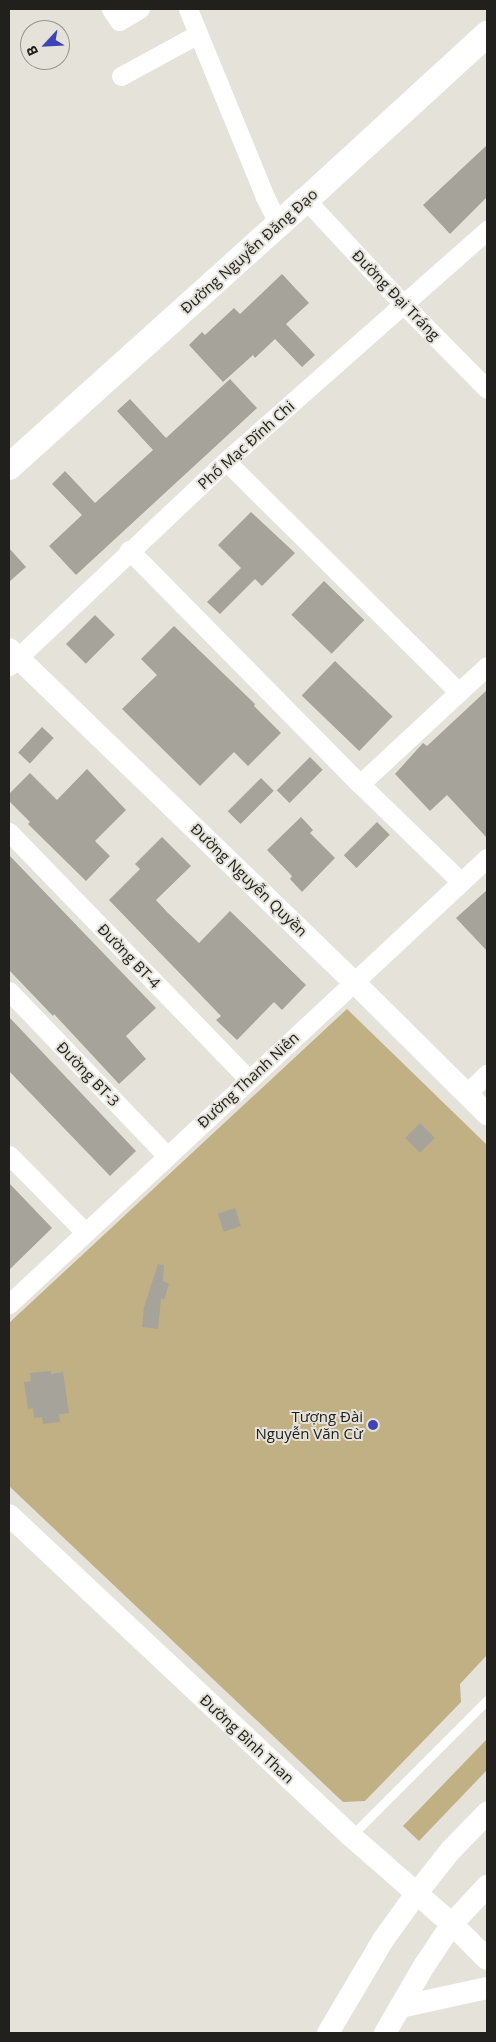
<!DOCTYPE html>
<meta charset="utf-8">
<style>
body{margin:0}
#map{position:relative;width:496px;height:2042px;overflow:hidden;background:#e5e2da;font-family:"Open Sans",sans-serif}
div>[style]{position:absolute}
.green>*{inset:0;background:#c1b084}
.building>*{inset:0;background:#a6a39b;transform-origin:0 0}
.service>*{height:9px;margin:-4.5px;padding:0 4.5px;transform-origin:4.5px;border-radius:4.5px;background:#fff}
.minor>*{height:19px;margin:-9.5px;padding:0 9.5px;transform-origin:9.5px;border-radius:9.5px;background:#fff}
.tertiary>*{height:22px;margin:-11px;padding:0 11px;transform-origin:11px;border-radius:11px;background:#fff}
.secondary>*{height:26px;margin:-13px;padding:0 13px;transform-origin:13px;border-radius:13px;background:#fff}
.dots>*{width:14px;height:14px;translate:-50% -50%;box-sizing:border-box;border:2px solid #e5e2da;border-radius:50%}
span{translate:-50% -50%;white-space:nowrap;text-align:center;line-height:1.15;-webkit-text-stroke:4px #e5e2da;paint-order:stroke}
.street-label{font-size:15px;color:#21201d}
.poi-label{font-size:15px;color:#21201d}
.right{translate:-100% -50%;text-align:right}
.frame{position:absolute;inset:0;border:10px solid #21201d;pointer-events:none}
.north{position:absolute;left:20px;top:20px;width:50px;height:50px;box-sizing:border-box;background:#e5e2da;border:1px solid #97948e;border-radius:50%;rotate:245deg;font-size:14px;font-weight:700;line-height:20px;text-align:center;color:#21201d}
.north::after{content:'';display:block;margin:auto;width:18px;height:22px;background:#3e44b8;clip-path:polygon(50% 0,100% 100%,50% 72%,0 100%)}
</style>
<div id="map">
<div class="green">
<i style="clip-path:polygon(347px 1009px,487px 1145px,487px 1655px,460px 1684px,461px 1702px,365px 1801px,343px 1802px,9px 1486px,9px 1323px)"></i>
<i style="clip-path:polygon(487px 1739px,487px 1770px,419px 1841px,403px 1826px)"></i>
</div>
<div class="building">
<i style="clip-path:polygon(487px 145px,487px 197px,450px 234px,423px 205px)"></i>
<i style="clip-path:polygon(282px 274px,309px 303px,286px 324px,315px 355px,302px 367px,275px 339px,255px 358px,253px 355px,223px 382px,189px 345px,202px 332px,205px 335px,234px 308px,240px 314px)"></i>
<i style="clip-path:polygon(230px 379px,257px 408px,76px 575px,49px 546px,82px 515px,52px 484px,65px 471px,95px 503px,153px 450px,117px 411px,130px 399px,166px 438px)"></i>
<i style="clip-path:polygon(251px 512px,295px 553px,262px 586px,255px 579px,220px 614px,207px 602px,241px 568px,218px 545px)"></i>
<i style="clip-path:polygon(9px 548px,26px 567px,9px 582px)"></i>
<i style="left:324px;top:581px;width:56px;height:47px;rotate:44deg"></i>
<i style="left:95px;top:615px;width:28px;height:41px;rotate:45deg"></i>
<i style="clip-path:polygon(174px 626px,255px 704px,254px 706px,281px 733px,248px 766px,234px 752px,200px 786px,122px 709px,157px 675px,141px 659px)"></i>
<i style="left:335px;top:661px;width:80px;height:48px;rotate:44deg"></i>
<i style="clip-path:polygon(487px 690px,487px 838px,447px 795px,430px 811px,395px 774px,423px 743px,427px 746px)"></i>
<i style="left:42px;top:727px;width:16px;height:35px;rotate:43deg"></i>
<i style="left:310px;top:757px;width:18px;height:47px;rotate:45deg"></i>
<i style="clip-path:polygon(87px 769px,126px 810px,95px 841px,110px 856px,86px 881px,28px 824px,30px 822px,9px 801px,9px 794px,30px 773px,57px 800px)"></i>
<i style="left:261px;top:778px;width:18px;height:47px;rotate:45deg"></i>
<i style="clip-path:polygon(301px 817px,313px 830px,310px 833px,335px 858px,302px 892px,290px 879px,292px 876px,267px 850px)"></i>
<i style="left:377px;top:822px;width:18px;height:47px;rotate:45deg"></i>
<i style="clip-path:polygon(162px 837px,191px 866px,156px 900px,167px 912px,199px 943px,230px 911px,306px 985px,282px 1010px,274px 1002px,237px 1040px,216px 1020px,221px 1016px,109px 900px,140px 869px,135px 864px)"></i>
<i style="clip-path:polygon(9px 855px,156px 1008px,126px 1036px,146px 1059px,119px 1084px,54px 1014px,53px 1016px,9px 970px)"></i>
<i style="clip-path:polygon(487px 890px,487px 951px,456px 918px)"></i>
<i style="clip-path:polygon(9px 1017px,136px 1151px,110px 1176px,9px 1071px)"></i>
<i style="left:420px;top:1123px;width:21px;height:21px;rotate:45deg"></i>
<i style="clip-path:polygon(9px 1183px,52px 1228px,9px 1270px)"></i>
<i style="left:235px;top:1208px;width:19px;height:18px;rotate:72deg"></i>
<i style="clip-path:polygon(158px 1264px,164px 1265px,163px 1281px,169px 1284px,164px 1300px,161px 1298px,158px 1329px,142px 1327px,144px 1307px)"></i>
<i style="clip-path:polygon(51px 1371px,51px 1374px,63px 1372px,69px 1413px,59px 1414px,60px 1422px,43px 1424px,42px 1417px,34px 1418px,33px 1408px,28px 1409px,24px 1382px,31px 1381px,30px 1373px)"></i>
</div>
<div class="service">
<i style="left:351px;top:1836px;width:192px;rotate:-45deg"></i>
</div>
<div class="minor">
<i style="left:111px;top:9px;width:14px;rotate:56deg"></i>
<i style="left:119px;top:21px;width:24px;rotate:-30deg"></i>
<i style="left:188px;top:9px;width:203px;rotate:67.7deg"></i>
<i style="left:265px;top:197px;width:31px;rotate:63deg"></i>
<i style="left:121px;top:76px;width:88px;rotate:-28.6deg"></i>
<i style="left:306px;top:200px;width:144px;rotate:47deg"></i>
<i style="left:404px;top:305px;width:118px;rotate:45.3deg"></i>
<i style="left:226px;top:461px;width:328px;rotate:44.8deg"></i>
<i style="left:129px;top:550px;width:329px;rotate:45.4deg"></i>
<i style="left:360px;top:784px;width:141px;rotate:44.1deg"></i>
<i style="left:9px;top:666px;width:299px;rotate:-43.4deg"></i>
<i style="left:226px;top:461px;width:349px;rotate:-41.5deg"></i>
<i style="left:360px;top:784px;width:173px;rotate:-42.9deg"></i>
<i style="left:9px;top:832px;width:345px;rotate:45.9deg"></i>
<i style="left:9px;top:991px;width:228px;rotate:46.2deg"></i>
<i style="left:467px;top:1093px;width:28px;rotate:-44deg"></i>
<i style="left:9px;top:1155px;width:108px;rotate:45.4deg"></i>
<i style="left:9px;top:1304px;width:654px;rotate:-43.02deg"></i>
</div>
<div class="tertiary">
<i style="left:9px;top:649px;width:478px;rotate:44deg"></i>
<i style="left:353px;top:981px;width:189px;rotate:44.8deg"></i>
<i style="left:9px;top:1515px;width:469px;rotate:43.2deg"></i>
<i style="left:351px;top:1836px;width:134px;rotate:41.1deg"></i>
<i style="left:452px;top:1924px;width:49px;rotate:45deg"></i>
<i style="left:400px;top:2007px;width:89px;rotate:-12.3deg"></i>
<i style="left:328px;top:2033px;width:108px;rotate:-59.4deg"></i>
<i style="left:383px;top:1940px;width:57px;rotate:-54.3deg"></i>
<i style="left:416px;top:1894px;width:56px;rotate:-51.5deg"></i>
<i style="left:451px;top:1850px;width:52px;rotate:-45.8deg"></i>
<i style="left:385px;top:2033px;width:78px;rotate:-59.8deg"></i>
<i style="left:424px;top:1966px;width:50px;rotate:-56.3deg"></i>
<i style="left:452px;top:1924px;width:52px;rotate:-47.4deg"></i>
</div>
<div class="secondary">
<i style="left:9px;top:467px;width:399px;rotate:-42deg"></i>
<i style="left:306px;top:200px;width:246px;rotate:-42.5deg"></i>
</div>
<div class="dots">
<i style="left:373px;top:1425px;background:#3e44b8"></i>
</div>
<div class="street-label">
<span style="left:249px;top:251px;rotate:-42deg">Đường Nguyễn Đăng Đạo</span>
<span style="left:396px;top:295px;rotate:46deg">Đường Đại Tráng</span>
<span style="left:246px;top:445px;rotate:-42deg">Phố Mạc Đĩnh Chi</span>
<span style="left:249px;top:880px;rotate:44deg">Đường Nguyễn Quyền</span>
<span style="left:129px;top:956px;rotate:46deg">Đường BT-4</span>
<span style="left:88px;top:1074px;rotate:46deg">Đường BT-3</span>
<span style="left:248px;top:1080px;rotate:-43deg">Đường Thanh Niên</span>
<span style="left:247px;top:1739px;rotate:43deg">Đường Bình Than</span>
</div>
<div class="poi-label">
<span class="right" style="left:363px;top:1425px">Tượng Đài<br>Nguyễn Văn Cừ</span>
</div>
<div class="frame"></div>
<div class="north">B</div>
</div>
